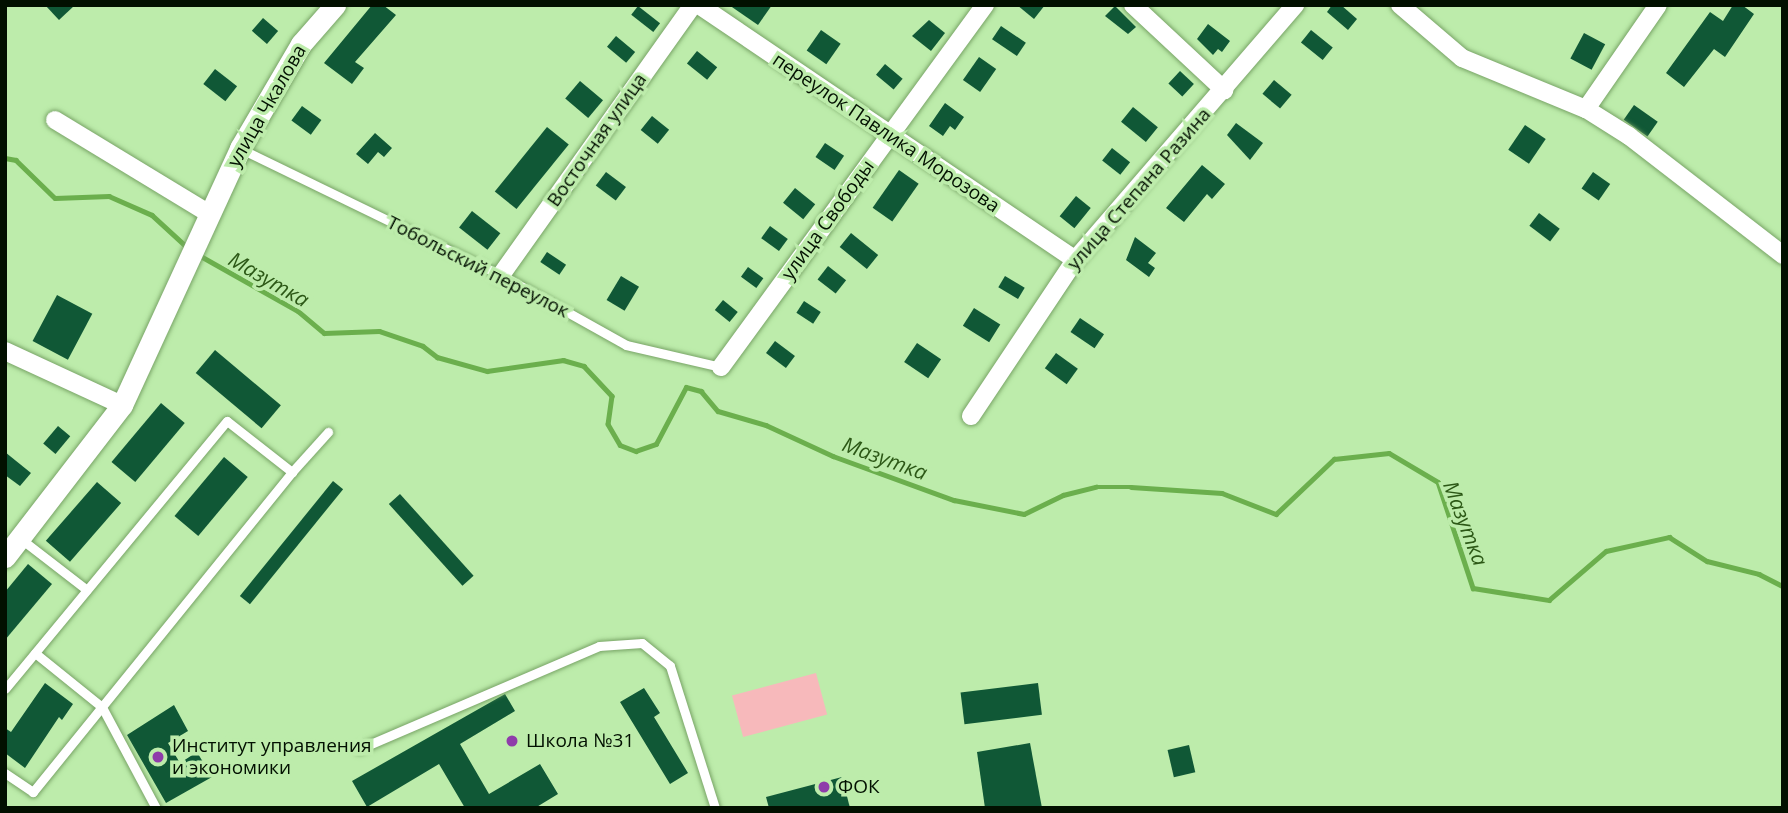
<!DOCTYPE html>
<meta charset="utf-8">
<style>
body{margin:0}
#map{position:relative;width:1788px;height:813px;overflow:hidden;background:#bdecab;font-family:"Open Sans",sans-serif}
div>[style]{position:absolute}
.green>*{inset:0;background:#f7b9bb;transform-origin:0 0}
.stream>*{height:4.5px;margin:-2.25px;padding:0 2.25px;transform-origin:2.25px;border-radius:2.25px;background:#6baf4d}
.building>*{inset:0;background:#105836;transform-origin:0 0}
.roads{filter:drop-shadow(0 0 2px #78a466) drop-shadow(0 0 2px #78a466)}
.service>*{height:9px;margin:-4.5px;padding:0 4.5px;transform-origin:4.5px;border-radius:4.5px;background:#fff}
.minor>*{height:18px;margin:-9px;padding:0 9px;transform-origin:9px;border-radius:9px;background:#fff}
.tertiary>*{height:21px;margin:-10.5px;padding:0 10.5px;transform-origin:10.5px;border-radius:10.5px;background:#fff}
.dots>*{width:19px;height:19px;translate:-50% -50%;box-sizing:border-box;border:4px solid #bdecab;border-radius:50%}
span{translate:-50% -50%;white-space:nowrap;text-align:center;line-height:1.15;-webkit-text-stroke:7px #bdecab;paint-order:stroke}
.street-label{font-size:19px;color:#021000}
.poi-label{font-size:19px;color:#021000}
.left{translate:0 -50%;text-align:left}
.water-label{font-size:21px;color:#2c5816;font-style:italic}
.frame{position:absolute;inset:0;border:7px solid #021000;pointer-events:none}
</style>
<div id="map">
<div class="green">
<i style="left:816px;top:673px;width:43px;height:87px;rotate:75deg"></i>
</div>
<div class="stream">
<i style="left:5px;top:158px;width:11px;rotate:10deg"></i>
<i style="left:16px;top:160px;width:54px;rotate:44.3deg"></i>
<i style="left:55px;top:198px;width:54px;rotate:-2.1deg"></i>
<i style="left:109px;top:196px;width:47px;rotate:23.8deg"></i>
<i style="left:152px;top:215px;width:46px;rotate:42.4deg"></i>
<i style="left:199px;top:255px;width:114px;rotate:29.5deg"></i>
<i style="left:298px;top:311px;width:34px;rotate:40deg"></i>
<i style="left:324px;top:333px;width:55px;rotate:-2.1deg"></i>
<i style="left:379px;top:331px;width:46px;rotate:18.8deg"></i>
<i style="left:423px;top:346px;width:18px;rotate:38deg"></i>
<i style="left:437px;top:357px;width:52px;rotate:15.6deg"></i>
<i style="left:487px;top:371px;width:77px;rotate:-8.2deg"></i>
<i style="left:563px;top:360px;width:22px;rotate:16deg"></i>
<i style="left:584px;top:366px;width:41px;rotate:47deg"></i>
<i style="left:612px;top:396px;width:28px;rotate:98deg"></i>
<i style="left:608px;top:424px;width:24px;rotate:60deg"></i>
<i style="left:620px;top:445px;width:17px;rotate:21deg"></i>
<i style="left:636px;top:451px;width:21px;rotate:-19deg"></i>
<i style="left:656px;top:444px;width:64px;rotate:-62.2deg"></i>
<i style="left:686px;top:387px;width:16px;rotate:15deg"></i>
<i style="left:701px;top:391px;width:26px;rotate:50deg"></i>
<i style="left:718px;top:411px;width:50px;rotate:16.3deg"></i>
<i style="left:766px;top:425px;width:74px;rotate:24.8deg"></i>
<i style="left:833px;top:456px;width:129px;rotate:20deg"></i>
<i style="left:954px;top:500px;width:71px;rotate:11.3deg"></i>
<i style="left:1024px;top:514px;width:43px;rotate:-26deg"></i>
<i style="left:1063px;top:495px;width:34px;rotate:-14deg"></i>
<i style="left:1096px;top:487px;width:35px"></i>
<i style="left:1131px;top:487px;width:91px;rotate:3.8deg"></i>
<i style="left:1222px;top:493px;width:58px;rotate:21.3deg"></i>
<i style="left:1276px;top:514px;width:80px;rotate:-43.5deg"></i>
<i style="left:1334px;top:459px;width:55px;rotate:-6.2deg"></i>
<i style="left:1389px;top:453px;width:57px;rotate:30.6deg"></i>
<i style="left:1438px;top:482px;width:112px;rotate:71.7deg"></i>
<i style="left:1473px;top:588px;width:77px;rotate:9deg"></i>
<i style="left:1549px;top:600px;width:75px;rotate:-40.7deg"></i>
<i style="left:1606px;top:551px;width:65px;rotate:-12.5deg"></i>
<i style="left:1669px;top:537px;width:45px;rotate:32.3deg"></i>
<i style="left:1707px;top:561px;width:54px;rotate:14deg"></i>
<i style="left:1759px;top:574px;width:27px;rotate:27deg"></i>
</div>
<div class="building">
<i style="clip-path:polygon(45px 5px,75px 5px,59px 20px)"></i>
<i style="clip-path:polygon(372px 5px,383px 5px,396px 15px,355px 62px,364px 68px,352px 84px,324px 63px)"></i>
<i style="clip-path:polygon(729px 5px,772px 5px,758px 25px)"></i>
<i style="clip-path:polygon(1017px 5px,1045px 5px,1034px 19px)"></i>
<i style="clip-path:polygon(1332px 5px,1341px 5px,1357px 19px,1348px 30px,1327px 12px)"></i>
<i style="clip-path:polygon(1733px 5px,1742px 5px,1754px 14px,1725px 57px,1714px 49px,1684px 87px,1666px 73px,1710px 12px,1723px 21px)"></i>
<i style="left:638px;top:6px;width:28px;height:11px;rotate:38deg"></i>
<i style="clip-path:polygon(1115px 6px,1136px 27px,1128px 34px,1105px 16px)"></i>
<i style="left:263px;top:18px;width:20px;height:17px;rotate:41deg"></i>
<i style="clip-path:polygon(929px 20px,945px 33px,931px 51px,912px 36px)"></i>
<i style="clip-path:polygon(1208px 24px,1230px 41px,1222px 52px,1218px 49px,1213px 55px,1197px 39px)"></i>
<i style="left:1001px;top:26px;width:30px;height:16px;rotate:34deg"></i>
<i style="left:821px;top:30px;width:24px;height:25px;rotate:35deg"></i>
<i style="left:1311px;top:30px;width:28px;height:16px;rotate:39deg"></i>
<i style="left:1584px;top:33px;width:24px;height:29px;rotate:28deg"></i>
<i style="left:616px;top:36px;width:25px;height:14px;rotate:40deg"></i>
<i style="left:697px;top:51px;width:26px;height:16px;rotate:39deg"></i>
<i style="left:979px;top:57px;width:21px;height:28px;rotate:35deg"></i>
<i style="left:885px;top:64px;width:23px;height:14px;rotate:40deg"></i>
<i style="left:215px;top:69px;width:28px;height:19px;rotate:38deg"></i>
<i style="left:1180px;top:71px;width:19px;height:17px;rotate:43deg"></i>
<i style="left:1274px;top:80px;width:23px;height:18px;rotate:40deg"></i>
<i style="left:580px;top:81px;width:30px;height:23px;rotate:40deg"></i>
<i style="clip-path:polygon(945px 103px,964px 117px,955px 130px,950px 126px,943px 136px,929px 126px)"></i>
<i style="left:1634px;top:105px;width:29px;height:18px;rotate:35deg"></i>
<i style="left:302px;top:106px;width:24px;height:18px;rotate:36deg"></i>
<i style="left:1133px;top:107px;width:32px;height:19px;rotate:39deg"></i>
<i style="left:652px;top:116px;width:22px;height:18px;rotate:39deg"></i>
<i style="clip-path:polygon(1236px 123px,1263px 143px,1250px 160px,1227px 135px)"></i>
<i style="left:1525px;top:125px;width:25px;height:30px;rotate:34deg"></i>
<i style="left:547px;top:127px;width:28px;height:83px;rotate:39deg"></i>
<i style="clip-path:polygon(375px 133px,392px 148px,384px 157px,378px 152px,368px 164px,356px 154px)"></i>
<i style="left:825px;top:143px;width:23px;height:17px;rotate:34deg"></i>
<i style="left:1112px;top:148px;width:23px;height:16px;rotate:38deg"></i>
<i style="clip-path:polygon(1202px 165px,1225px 184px,1212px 199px,1207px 194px,1184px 222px,1166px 208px)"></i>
<i style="left:899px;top:170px;width:24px;height:46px;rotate:35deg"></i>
<i style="left:606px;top:172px;width:25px;height:17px;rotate:37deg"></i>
<i style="left:1593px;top:172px;width:21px;height:20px;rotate:35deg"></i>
<i style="left:795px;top:188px;width:26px;height:19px;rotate:39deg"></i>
<i style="left:1076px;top:196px;width:19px;height:26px;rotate:39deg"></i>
<i style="left:472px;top:211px;width:36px;height:21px;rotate:38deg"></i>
<i style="left:1539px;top:213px;width:26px;height:16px;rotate:37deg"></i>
<i style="left:770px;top:226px;width:22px;height:15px;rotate:36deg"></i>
<i style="left:851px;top:233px;width:35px;height:18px;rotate:39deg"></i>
<i style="clip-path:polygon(1135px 237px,1156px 253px,1148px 263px,1155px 268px,1149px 277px,1126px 260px)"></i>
<i style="left:547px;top:252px;width:23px;height:12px;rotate:34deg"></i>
<i style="left:828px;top:266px;width:23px;height:17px;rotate:38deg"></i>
<i style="left:748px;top:267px;width:19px;height:12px;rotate:36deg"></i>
<i style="left:621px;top:276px;width:21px;height:28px;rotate:31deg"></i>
<i style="left:1005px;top:276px;width:23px;height:13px;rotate:31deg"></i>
<i style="left:57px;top:295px;width:40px;height:52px;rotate:28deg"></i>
<i style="left:723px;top:300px;width:19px;height:13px;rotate:39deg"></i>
<i style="left:804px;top:301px;width:20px;height:14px;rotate:33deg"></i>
<i style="left:974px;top:308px;width:31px;height:21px;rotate:32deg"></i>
<i style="left:1080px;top:318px;width:29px;height:17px;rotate:34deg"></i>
<i style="left:775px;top:341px;width:25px;height:15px;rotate:37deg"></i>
<i style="left:917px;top:343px;width:29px;height:23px;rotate:34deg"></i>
<i style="left:215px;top:350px;width:86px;height:30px;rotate:40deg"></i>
<i style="left:1056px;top:353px;width:27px;height:19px;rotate:36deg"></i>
<i style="left:161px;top:403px;width:31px;height:77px;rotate:40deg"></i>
<i style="left:58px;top:426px;width:16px;height:23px;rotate:40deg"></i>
<i style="clip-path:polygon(5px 452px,31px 473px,20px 486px,5px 475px)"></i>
<i style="left:224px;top:457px;width:31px;height:77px;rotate:40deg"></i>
<i style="left:333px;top:481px;width:13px;height:148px;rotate:39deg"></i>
<i style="left:97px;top:482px;width:32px;height:78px;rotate:41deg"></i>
<i style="left:400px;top:494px;width:110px;height:15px;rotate:48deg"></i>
<i style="clip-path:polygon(28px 564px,52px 584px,5px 640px,5px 592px)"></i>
<i style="clip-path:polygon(45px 683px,73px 704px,62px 720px,59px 717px,25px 768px,5px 753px,5px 728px,11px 732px)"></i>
<i style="left:1038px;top:683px;width:32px;height:78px;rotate:83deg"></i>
<i style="clip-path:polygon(644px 688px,660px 713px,654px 717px,688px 773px,670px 784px,620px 702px)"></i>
<i style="clip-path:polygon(505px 694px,515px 711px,460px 744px,489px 794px,540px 764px,558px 794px,535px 808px,465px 808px,439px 764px,367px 807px,352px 781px)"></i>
<i style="clip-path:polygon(174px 705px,188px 731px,168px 743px,180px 763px,197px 752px,212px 777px,166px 803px,127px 735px)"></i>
<i style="clip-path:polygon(1030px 743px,1042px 808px,985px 808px,977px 752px)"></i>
<i style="left:1189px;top:745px;width:28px;height:22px;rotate:77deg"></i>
<i style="clip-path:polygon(842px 777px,850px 808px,769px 808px,766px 797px)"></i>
</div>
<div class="roads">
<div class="service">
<i style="left:241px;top:149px;width:289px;rotate:25.9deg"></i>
<i style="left:501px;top:275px;width:143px;rotate:29.2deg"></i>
<i style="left:626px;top:345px;width:98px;rotate:13deg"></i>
<i style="left:292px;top:472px;width:54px;rotate:-48deg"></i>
<i style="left:21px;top:539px;width:83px;rotate:37.7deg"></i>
<i style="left:35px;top:653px;width:86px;rotate:38.9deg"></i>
<i style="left:102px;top:707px;width:115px;rotate:61.9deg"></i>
<i style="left:5px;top:689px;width:348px;rotate:-50.4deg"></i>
<i style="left:227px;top:421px;width:83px;rotate:38.1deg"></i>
<i style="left:292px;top:472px;width:412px;rotate:129deg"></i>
<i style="left:33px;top:792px;width:34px;rotate:-146deg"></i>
<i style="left:359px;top:749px;width:261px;rotate:-23.2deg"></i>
<i style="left:599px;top:646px;width:43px;rotate:-4deg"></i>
<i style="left:642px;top:643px;width:36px;rotate:39deg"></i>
<i style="left:670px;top:666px;width:149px;rotate:72.4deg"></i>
</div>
<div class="minor">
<i style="left:699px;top:5px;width:454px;rotate:34.1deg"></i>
<i style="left:1133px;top:5px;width:125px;rotate:43deg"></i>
<i style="left:1400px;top:5px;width:82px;rotate:40.5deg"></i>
<i style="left:1462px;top:58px;width:134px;rotate:22.4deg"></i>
<i style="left:1586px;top:109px;width:51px;rotate:32.1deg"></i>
<i style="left:1629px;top:136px;width:195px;rotate:37.7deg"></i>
<i style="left:1586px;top:109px;width:126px;rotate:-55.3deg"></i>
<i style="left:55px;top:120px;width:179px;rotate:31.3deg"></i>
<i style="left:501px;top:275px;width:331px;rotate:-54.6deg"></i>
<i style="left:5px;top:351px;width:129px;rotate:24.8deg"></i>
<i style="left:721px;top:367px;width:448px;rotate:-53.9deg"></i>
<i style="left:971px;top:416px;width:187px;rotate:-56.3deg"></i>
<i style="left:1075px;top:260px;width:337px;rotate:-49.2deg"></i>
</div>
<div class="tertiary">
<i style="left:5px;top:557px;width:192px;rotate:-52.4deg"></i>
<i style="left:122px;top:405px;width:283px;rotate:-65.3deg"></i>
<i style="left:240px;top:148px;width:121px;rotate:-59.6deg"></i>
<i style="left:301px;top:44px;width:52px;rotate:-48.9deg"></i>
</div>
</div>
<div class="dots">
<i style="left:512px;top:741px;background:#8f3caa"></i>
<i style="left:158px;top:757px;background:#8f3caa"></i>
<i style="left:824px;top:787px;background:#8f3caa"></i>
</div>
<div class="street-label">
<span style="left:267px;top:106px;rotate:-60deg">улица Чкалова</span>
<span style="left:886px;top:133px;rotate:34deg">переулок Павлика Морозова</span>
<span style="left:597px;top:140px;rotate:-55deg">Восточная улица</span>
<span style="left:1139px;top:189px;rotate:-49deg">улица Степана Разина</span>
<span style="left:828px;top:220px;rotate:-54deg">улица Свободы</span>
<span style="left:478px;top:267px;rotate:27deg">Тобольский переулок</span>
</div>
<div class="poi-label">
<span class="left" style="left:526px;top:741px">Школа №31</span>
<span class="left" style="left:172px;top:757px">Институт управления<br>и экономики</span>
<span class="left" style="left:838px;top:787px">ФОК</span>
</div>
<div class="water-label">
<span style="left:269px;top:279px;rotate:30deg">Мазутка</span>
<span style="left:885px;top:458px;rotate:20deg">Мазутка</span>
<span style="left:1466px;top:523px;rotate:69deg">Мазутка</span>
</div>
<div class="frame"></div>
</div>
